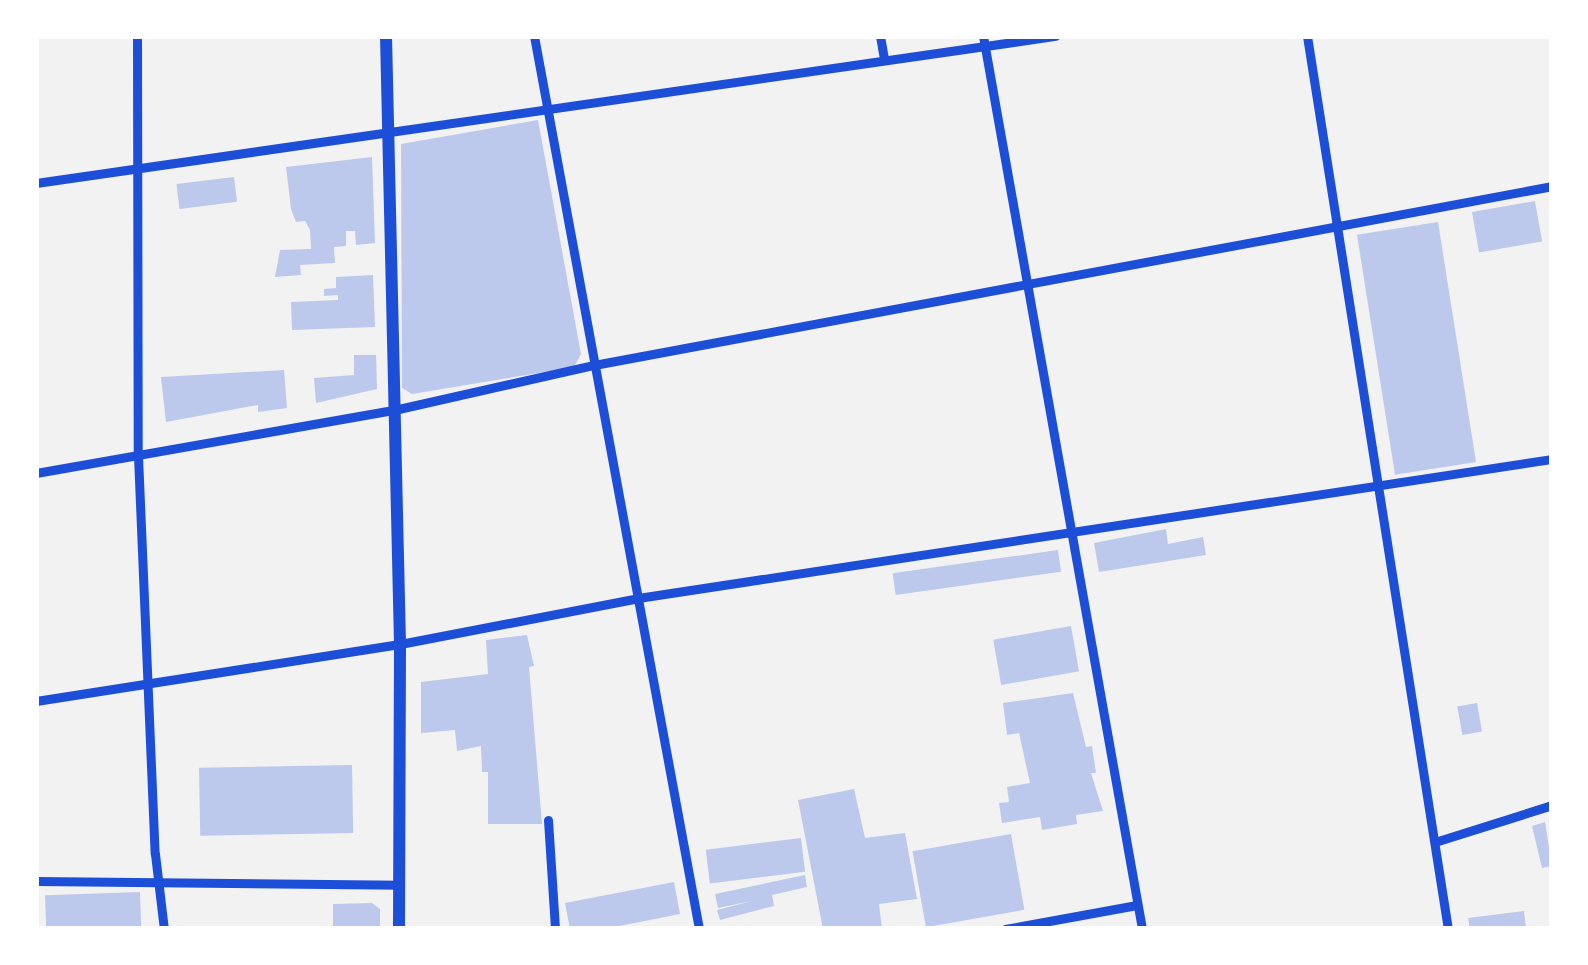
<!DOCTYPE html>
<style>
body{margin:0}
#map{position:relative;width:1588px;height:965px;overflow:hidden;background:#f2f2f2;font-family:Helvetica,sans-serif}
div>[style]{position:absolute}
.building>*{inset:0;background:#bdc9ec;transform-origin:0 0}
.minor>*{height:9px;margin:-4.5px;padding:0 4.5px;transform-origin:4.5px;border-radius:4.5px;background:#1d4ed8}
.tertiary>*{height:12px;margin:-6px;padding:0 6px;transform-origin:6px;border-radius:6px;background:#1d4ed8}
span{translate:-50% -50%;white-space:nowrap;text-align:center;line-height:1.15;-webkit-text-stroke:10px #fff;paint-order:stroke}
.frame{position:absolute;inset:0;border:39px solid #fff;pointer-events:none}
</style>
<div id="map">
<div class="building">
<i style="clip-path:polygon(538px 120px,581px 354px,574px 367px,412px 394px,402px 388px,401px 144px)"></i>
<i style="clip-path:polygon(372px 157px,375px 243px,356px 245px,355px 231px,346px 231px,346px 246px,334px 247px,335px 263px,300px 265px,301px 275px,275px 277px,280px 250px,311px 249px,310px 230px,305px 221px,296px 222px,291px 209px,286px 167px)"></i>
<i style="left:234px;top:177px;width:25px;height:58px;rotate:83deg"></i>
<i style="left:1535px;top:201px;width:41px;height:64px;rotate:80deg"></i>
<i style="left:1438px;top:222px;width:243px;height:82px;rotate:81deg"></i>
<i style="clip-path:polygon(373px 275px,375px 327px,292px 330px,291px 302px,338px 300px,338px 295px,324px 296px,324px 289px,336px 288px,336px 277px)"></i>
<i style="clip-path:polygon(354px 355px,376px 355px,377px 389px,316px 403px,314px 378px,354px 375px)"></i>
<i style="clip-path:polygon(284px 370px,287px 408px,258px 412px,258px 405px,166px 422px,161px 377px)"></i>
<i style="clip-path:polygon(1166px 529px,1168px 544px,1203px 537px,1206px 555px,1099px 572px,1094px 543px)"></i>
<i style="left:1058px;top:550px;width:22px;height:167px;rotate:82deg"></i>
<i style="left:1071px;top:626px;width:46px;height:79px;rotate:80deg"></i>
<i style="clip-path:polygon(527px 635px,534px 666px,529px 667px,542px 824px,488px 824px,488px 772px,482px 772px,481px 746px,457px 751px,455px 730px,421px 733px,421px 682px,488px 674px,486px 640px)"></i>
<i style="clip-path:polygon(1073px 693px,1086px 747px,1092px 746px,1096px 773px,1091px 773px,1103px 811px,1076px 815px,1077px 824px,1042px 830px,1040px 817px,1002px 823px,999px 803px,1009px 802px,1007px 787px,1030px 783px,1019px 733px,1007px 735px,1003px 703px)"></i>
<i style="left:1477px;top:703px;width:29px;height:20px;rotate:80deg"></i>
<i style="left:352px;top:765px;width:68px;height:153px;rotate:89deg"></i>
<i style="clip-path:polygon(854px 789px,865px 838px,905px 833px,917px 899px,879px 904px,882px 929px,823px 929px,798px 800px)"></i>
<i style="clip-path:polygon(1545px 822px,1552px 866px,1542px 868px,1532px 826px)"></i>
<i style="left:1011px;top:834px;width:77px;height:100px;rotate:80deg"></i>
<i style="left:801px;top:838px;width:34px;height:96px;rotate:83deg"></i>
<i style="clip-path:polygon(805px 875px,807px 887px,772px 895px,774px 906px,720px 920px,717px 910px,752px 901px,718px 908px,715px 894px)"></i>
<i style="clip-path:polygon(674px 882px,680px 914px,604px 929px,570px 929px,565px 903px)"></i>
<i style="left:140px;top:892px;width:37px;height:95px;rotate:88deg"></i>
<i style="clip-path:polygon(372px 903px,380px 909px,380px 929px,333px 929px,333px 904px)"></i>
<i style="clip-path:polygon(1524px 911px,1526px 929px,1470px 929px,1468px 918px)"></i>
</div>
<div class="minor">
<i style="left:137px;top:36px;width:420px;rotate:89.9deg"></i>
<i style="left:138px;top:456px;width:398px;rotate:87.6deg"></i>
<i style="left:155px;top:854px;width:76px;rotate:83.2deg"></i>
<i style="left:534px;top:36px;width:908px;rotate:79.53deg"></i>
<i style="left:880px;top:36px;width:23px;rotate:80deg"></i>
<i style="left:983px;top:36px;width:907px;rotate:79.9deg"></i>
<i style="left:1307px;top:36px;width:904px;rotate:81.03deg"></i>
<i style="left:36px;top:183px;width:1030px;rotate:-8.21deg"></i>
<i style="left:36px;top:473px;width:364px;rotate:-10deg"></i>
<i style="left:394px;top:410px;width:205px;rotate:-12.7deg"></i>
<i style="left:594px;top:365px;width:975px;rotate:-10.58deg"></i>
<i style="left:36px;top:701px;width:368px;rotate:-8.9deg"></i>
<i style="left:400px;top:644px;width:242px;rotate:-10.9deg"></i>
<i style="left:638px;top:598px;width:925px;rotate:-8.65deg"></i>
<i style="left:548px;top:820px;width:109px;rotate:86.3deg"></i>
<i style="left:1438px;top:841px;width:120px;rotate:-17.5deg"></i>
<i style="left:36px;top:881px;width:364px;rotate:0.6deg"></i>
<i style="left:1005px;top:929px;width:134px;rotate:-10.3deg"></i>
</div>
<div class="tertiary">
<i style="left:386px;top:36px;width:608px;rotate:88.68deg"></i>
<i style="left:400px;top:644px;width:285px;rotate:90.2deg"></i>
</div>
<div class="frame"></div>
</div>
